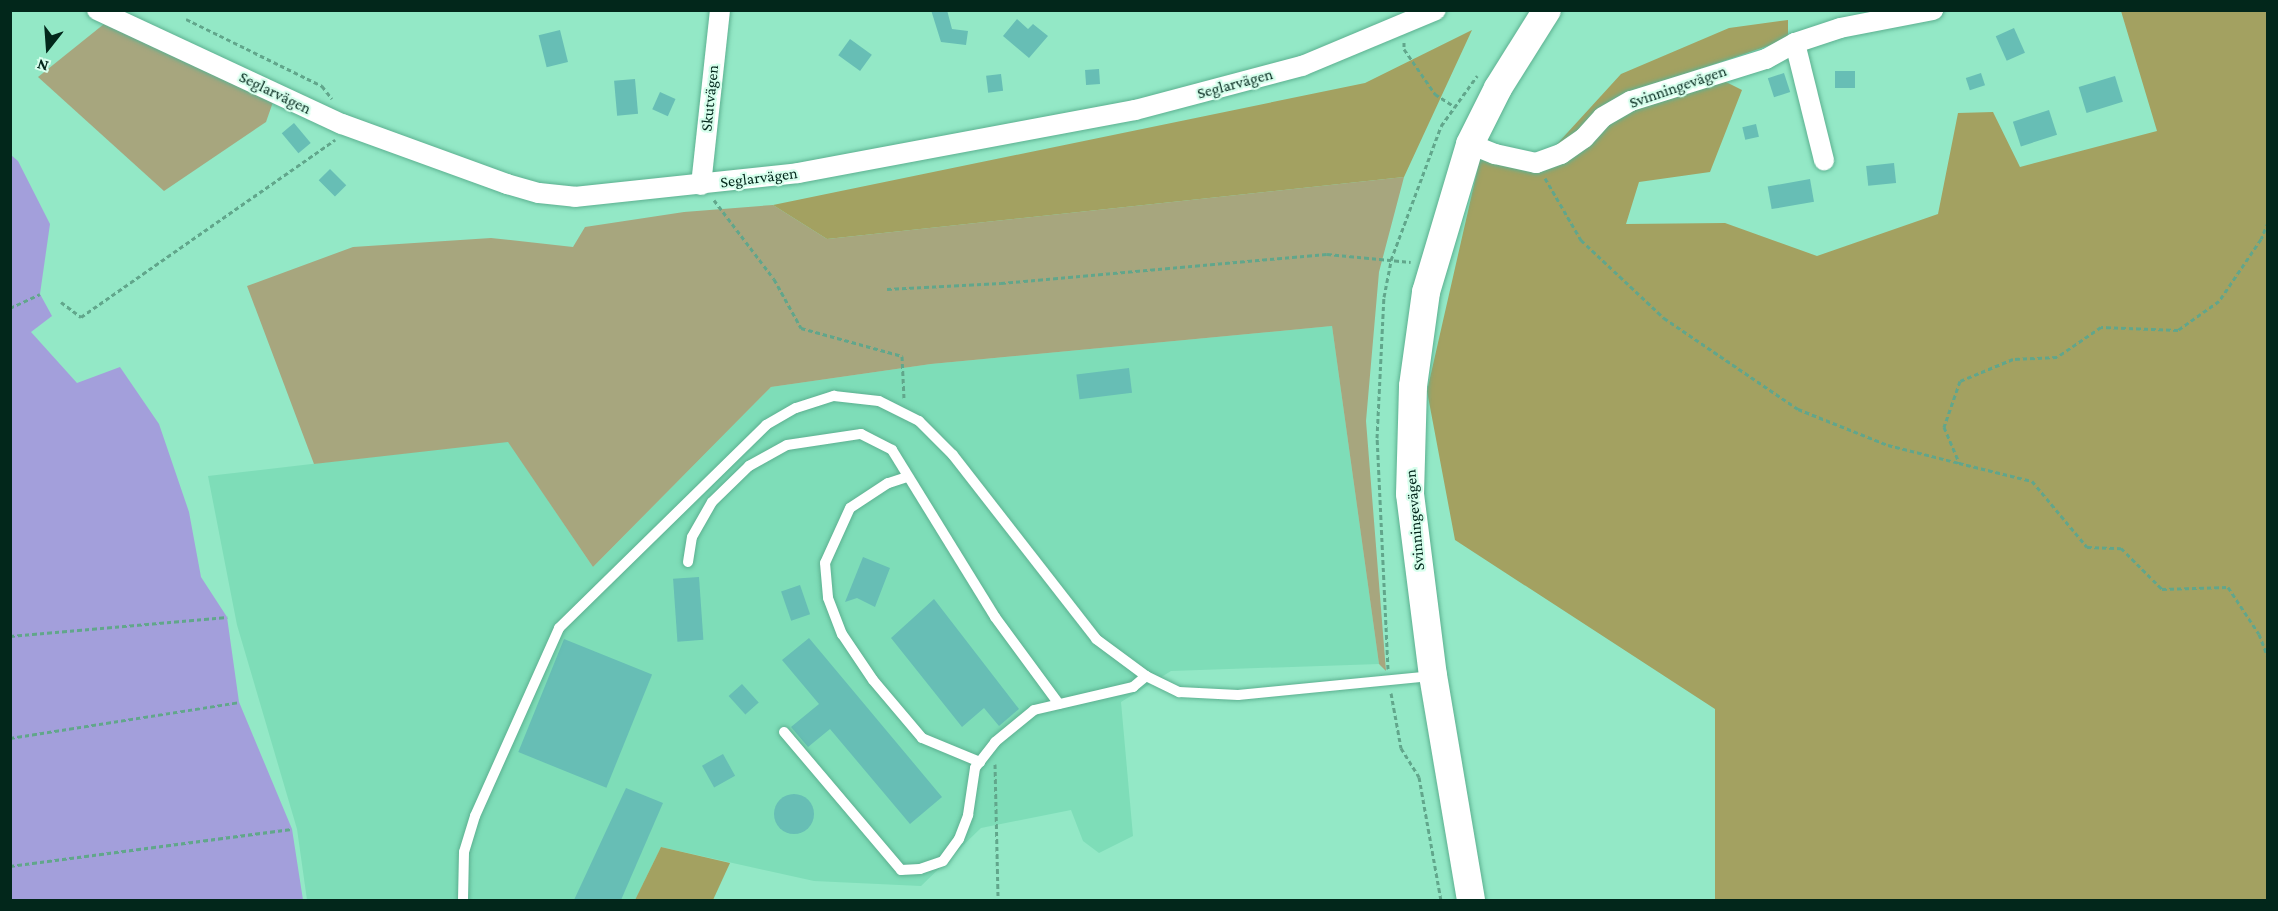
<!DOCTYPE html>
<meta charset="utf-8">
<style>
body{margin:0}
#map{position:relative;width:2278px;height:911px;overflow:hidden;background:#93e8c6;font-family:"Crimson Pro",serif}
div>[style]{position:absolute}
.built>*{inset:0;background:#7eddb8}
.green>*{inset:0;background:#a7a67e}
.forest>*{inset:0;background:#a3a161}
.water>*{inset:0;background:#a39fdb}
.building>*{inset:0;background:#67beb5;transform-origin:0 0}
.round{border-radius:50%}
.path>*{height:3px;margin-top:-1.5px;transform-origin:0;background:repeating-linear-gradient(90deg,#61a68b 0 4.5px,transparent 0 7.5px)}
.roads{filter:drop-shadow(0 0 2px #5cb090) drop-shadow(0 0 2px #5cb090)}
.lane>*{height:10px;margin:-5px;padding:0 5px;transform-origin:5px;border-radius:5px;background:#fff}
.street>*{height:20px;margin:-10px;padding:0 10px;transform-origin:10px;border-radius:10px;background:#fff}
.secondary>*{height:28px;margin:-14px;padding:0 14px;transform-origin:14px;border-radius:14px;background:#fff}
span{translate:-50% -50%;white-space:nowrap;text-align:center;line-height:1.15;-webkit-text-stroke:4.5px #d7ffed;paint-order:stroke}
.street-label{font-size:16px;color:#02271b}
.frame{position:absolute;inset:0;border:12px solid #02271b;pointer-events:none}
.north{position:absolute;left:18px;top:18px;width:60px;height:60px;-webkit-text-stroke:4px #d7ffed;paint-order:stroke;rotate:197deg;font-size:16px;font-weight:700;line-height:24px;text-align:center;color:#02271b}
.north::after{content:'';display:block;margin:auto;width:21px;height:27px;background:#02271b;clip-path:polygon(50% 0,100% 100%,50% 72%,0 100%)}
</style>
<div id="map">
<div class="built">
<i style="clip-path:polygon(1332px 326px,1379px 664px,1171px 671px,1121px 702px,1133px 836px,1099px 853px,1083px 841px,1071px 810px,981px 828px,921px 886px,814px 881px,661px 847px,635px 900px,307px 900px,297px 829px,237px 625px,208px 476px,508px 441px,593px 567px,771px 387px,931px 364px)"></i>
</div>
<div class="green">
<i style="clip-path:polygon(104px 24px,273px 102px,266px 122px,164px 191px,38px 77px)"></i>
<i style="clip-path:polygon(1404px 177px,1379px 272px,1366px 421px,1386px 671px,1379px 664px,1332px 326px,931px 364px,771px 387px,593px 567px,508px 442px,314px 464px,247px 286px,353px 247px,491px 238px,573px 247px,585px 227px,684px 212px,773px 205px,827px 239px)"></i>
</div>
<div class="forest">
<i style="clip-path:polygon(2121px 11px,2267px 11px,2267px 900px,1715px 900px,1715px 709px,1455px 540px,1427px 391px,1481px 154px,1547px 155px,1621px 74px,1729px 28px,1788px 20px,1788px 39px,1700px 69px,1742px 90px,1710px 172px,1639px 182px,1626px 224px,1725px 223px,1817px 256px,1938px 214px,1958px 113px,1993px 112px,2020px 167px,2157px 131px)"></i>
<i style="clip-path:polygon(1472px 30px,1404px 177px,827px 239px,773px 205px,1365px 83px)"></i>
<i style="clip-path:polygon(661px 847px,730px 863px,713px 900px,635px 900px)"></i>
</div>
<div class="water">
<i style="clip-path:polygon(11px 155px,18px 161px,50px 224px,40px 294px,52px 316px,31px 332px,77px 383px,120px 367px,159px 424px,189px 512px,201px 577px,227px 617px,239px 702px,292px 829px,303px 900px,11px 900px)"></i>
</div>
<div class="building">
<i style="clip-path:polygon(931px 10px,947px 10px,952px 29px,968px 31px,966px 45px,941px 42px)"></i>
<i style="clip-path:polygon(1017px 19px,1028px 29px,1033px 24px,1048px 36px,1029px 58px,1003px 36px)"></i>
<i style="left:2014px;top:28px;width:27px;height:20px;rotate:66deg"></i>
<i style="left:560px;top:30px;width:33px;height:22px;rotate:76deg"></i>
<i style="left:850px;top:39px;width:27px;height:20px;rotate:36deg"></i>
<i style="left:1099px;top:69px;width:15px;height:14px;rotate:86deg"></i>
<i style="left:1855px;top:71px;width:17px;height:20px;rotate:90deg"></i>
<i style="left:1784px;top:73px;width:20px;height:17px;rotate:72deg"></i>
<i style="left:1981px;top:73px;width:13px;height:16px;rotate:72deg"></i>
<i style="left:1001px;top:74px;width:17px;height:15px;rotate:83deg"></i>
<i style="left:2115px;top:76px;width:27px;height:38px;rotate:73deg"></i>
<i style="left:635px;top:79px;width:35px;height:21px;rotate:85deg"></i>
<i style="left:660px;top:92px;width:17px;height:19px;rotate:24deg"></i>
<i style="left:2049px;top:110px;width:26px;height:38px;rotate:72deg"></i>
<i style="left:294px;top:123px;width:26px;height:16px;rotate:50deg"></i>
<i style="left:1756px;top:124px;width:13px;height:14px;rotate:77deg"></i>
<i style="left:1894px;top:163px;width:20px;height:28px;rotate:84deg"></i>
<i style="left:330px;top:169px;width:23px;height:16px;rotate:45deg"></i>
<i style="left:1810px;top:179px;width:23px;height:43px;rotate:80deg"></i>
<i style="left:1129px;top:368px;width:25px;height:53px;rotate:83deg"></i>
<i style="clip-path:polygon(863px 557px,890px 568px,875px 607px,857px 598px,845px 602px)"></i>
<i style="left:699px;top:577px;width:63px;height:26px;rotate:86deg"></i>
<i style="left:800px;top:585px;width:31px;height:20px;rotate:71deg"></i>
<i style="clip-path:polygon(934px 599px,1019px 709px,999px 726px,984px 708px,962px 727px,891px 638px)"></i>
<i style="clip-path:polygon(809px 638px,942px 797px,910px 824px,830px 729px,808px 747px,791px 727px,819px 704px,782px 660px)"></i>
<i style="left:564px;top:639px;width:95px;height:122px;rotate:22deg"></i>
<i style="left:742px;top:684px;width:25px;height:18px;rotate:48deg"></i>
<i style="left:723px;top:754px;width:25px;height:24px;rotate:61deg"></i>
<i style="clip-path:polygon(626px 788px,663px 803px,621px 900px,574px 900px)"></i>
<i class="round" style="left:774px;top:794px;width:40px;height:40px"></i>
</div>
<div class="path">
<i style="left:186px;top:19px;width:152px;rotate:26.2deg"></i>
<i style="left:322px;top:86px;width:16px;rotate:52deg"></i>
<i style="left:1404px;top:42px;width:7px;rotate:90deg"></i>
<i style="left:1404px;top:49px;width:55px;rotate:55.4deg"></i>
<i style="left:1435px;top:94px;width:24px;rotate:33deg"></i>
<i style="left:1545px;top:178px;width:72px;rotate:59.9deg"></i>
<i style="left:1581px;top:240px;width:114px;rotate:43.2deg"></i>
<i style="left:1664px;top:318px;width:162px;rotate:34.2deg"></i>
<i style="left:1798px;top:409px;width:97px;rotate:21.8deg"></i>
<i style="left:1888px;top:445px;width:73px;rotate:14.2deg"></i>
<i style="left:714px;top:200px;width:99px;rotate:52.8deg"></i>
<i style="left:774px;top:279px;width:56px;rotate:61.1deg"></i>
<i style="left:801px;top:328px;width:105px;rotate:15.5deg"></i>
<i style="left:902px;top:356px;width:42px;rotate:87.3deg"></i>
<i style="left:2268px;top:222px;width:18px;rotate:112deg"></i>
<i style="left:2261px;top:239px;width:75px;rotate:124.1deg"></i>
<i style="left:2219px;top:301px;width:50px;rotate:144.7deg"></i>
<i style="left:2178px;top:330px;width:77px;rotate:-177.8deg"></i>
<i style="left:2101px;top:327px;width:53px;rotate:145.7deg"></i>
<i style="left:2057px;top:357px;width:44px;rotate:177.4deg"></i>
<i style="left:2013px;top:359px;width:57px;rotate:157.5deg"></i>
<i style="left:1960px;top:381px;width:49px;rotate:109.2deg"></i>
<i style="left:1944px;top:427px;width:39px;rotate:67deg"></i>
<i style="left:1959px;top:463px;width:75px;rotate:13.9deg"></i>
<i style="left:2032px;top:481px;width:86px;rotate:50.2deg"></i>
<i style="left:2087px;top:547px;width:34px;rotate:2deg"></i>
<i style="left:2121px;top:548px;width:58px;rotate:45deg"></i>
<i style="left:2162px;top:589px;width:66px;rotate:-1.7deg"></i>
<i style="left:2228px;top:587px;width:56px;rotate:56.6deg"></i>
<i style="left:2259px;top:634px;width:25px;rotate:69deg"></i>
<i style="left:887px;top:289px;width:114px;rotate:-3deg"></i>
<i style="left:1001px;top:283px;width:327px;rotate:-5.1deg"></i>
<i style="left:1327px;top:254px;width:84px;rotate:5.4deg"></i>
<i style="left:61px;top:302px;width:25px;rotate:37deg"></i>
<i style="left:81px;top:317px;width:310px;rotate:-34.9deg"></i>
<i style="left:10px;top:308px;width:33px;rotate:-25deg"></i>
<i style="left:10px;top:636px;width:218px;rotate:-5deg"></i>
<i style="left:1388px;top:669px;width:231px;rotate:-92.7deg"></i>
<i style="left:1377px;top:438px;width:141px;rotate:-87.2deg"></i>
<i style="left:1384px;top:297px;width:38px;rotate:-79deg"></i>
<i style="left:1391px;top:260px;width:143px;rotate:-69.5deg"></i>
<i style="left:1441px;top:126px;width:62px;rotate:-54.2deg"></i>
<i style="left:1391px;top:693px;width:56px;rotate:79.7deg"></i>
<i style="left:1401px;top:748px;width:34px;rotate:58deg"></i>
<i style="left:1419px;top:777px;width:125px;rotate:79.9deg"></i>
<i style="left:10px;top:738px;width:232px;rotate:-8.9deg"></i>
<i style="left:995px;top:764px;width:136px;rotate:88.7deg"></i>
<i style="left:10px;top:866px;width:284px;rotate:-7.5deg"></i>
</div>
<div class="roads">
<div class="lane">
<i style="left:907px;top:477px;width:20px;rotate:162deg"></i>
<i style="left:888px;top:483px;width:45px;rotate:146.7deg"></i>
<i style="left:850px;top:508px;width:60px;rotate:114.4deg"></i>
<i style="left:825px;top:563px;width:35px;rotate:85deg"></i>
<i style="left:828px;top:598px;width:39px;rotate:69deg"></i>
<i style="left:842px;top:634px;width:55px;rotate:56deg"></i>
<i style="left:873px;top:680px;width:76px;rotate:49.8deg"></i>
<i style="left:922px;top:738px;width:63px;rotate:22.5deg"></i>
<i style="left:688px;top:562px;width:25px;rotate:-81deg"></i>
<i style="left:692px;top:537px;width:40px;rotate:-60.3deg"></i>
<i style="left:712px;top:502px;width:52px;rotate:-44.2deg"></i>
<i style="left:749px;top:466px;width:43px;rotate:-28.9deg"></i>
<i style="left:787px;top:445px;width:75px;rotate:-8.5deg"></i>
<i style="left:861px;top:434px;width:35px;rotate:27deg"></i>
<i style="left:892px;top:450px;width:196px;rotate:58.3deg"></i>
<i style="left:995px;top:617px;width:108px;rotate:53.7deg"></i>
<i style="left:784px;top:732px;width:181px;rotate:49.7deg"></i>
<i style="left:901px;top:870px;width:19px;rotate:-3deg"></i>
<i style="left:920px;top:869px;width:24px;rotate:-19deg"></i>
<i style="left:943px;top:861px;width:27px;rotate:-54deg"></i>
<i style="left:959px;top:839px;width:26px;rotate:-69deg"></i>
<i style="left:968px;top:815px;width:48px;rotate:-81.5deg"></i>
<i style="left:975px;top:768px;width:33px;rotate:-52deg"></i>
<i style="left:995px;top:742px;width:50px;rotate:-39.4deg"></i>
<i style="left:1034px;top:710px;width:102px;rotate:-13.1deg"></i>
<i style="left:1133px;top:687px;width:17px;rotate:-40deg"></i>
<i style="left:463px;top:900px;width:48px;rotate:-88.8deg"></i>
<i style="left:464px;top:852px;width:38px;rotate:-73deg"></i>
<i style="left:475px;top:816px;width:206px;rotate:-65.9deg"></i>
<i style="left:559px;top:628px;width:290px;rotate:-44.4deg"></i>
<i style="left:766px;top:425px;width:34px;rotate:-30deg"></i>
<i style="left:796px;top:408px;width:40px;rotate:-18deg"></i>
<i style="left:834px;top:396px;width:45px;rotate:6.3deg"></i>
<i style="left:879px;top:401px;width:45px;rotate:26.6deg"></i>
<i style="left:919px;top:421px;width:48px;rotate:45deg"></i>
<i style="left:953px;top:455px;width:233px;rotate:52.1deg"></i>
<i style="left:1096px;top:639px;width:62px;rotate:36.5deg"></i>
<i style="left:1146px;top:676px;width:37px;rotate:26deg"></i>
<i style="left:1179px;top:692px;width:59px;rotate:2.9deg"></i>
<i style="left:1238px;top:695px;width:196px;rotate:-5.6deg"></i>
</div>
<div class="street">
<i style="left:97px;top:10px;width:270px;rotate:25deg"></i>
<i style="left:342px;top:124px;width:176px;rotate:20deg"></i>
<i style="left:507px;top:184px;width:33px;rotate:16deg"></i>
<i style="left:539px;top:193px;width:36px;rotate:6deg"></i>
<i style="left:575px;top:197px;width:224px;rotate:-6.1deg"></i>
<i style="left:798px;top:173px;width:343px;rotate:-10.6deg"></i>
<i style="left:1135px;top:110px;width:173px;rotate:-14.8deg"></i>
<i style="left:1302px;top:66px;width:145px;rotate:-22.7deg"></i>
<i style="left:1795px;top:43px;width:121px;rotate:76.1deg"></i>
<i style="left:1470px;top:144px;width:27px;rotate:22deg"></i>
<i style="left:1495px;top:154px;width:42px;rotate:12.4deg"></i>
<i style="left:1536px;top:163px;width:27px;rotate:-20deg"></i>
<i style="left:1561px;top:154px;width:28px;rotate:-35deg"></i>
<i style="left:1584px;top:138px;width:28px;rotate:-48deg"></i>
<i style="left:1603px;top:117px;width:32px;rotate:-30deg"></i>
<i style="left:1631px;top:101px;width:141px;rotate:-17.3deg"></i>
<i style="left:1766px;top:59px;width:33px;rotate:-29deg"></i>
<i style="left:1795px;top:43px;width:47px;rotate:-18.4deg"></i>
<i style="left:1840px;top:28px;width:95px;rotate:-11deg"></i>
<i style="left:701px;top:185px;width:176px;rotate:-83.8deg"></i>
</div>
<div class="secondary">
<i style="left:1471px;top:900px;width:227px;rotate:-99.6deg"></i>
<i style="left:1433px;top:676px;width:183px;rotate:-97.2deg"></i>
<i style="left:1410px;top:494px;width:108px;rotate:-88.4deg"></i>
<i style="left:1413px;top:386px;width:95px;rotate:-82.1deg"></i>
<i style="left:1426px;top:292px;width:154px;rotate:-73.4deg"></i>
<i style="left:1470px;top:144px;width:63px;rotate:-63.4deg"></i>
<i style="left:1498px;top:88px;width:92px;rotate:-57.9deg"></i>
</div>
</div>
<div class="street-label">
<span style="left:1235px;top:84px;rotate:-15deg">Seglarvägen</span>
<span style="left:1678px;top:87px;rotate:-19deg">Svinningevägen</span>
<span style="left:275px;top:93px;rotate:26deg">Seglarvägen</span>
<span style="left:710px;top:98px;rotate:-84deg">Skutvägen</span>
<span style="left:759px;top:178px;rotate:-7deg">Seglarvägen</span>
<span style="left:1415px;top:520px;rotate:-95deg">Svinningevägen</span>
</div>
<div class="frame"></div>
<div class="north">N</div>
</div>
